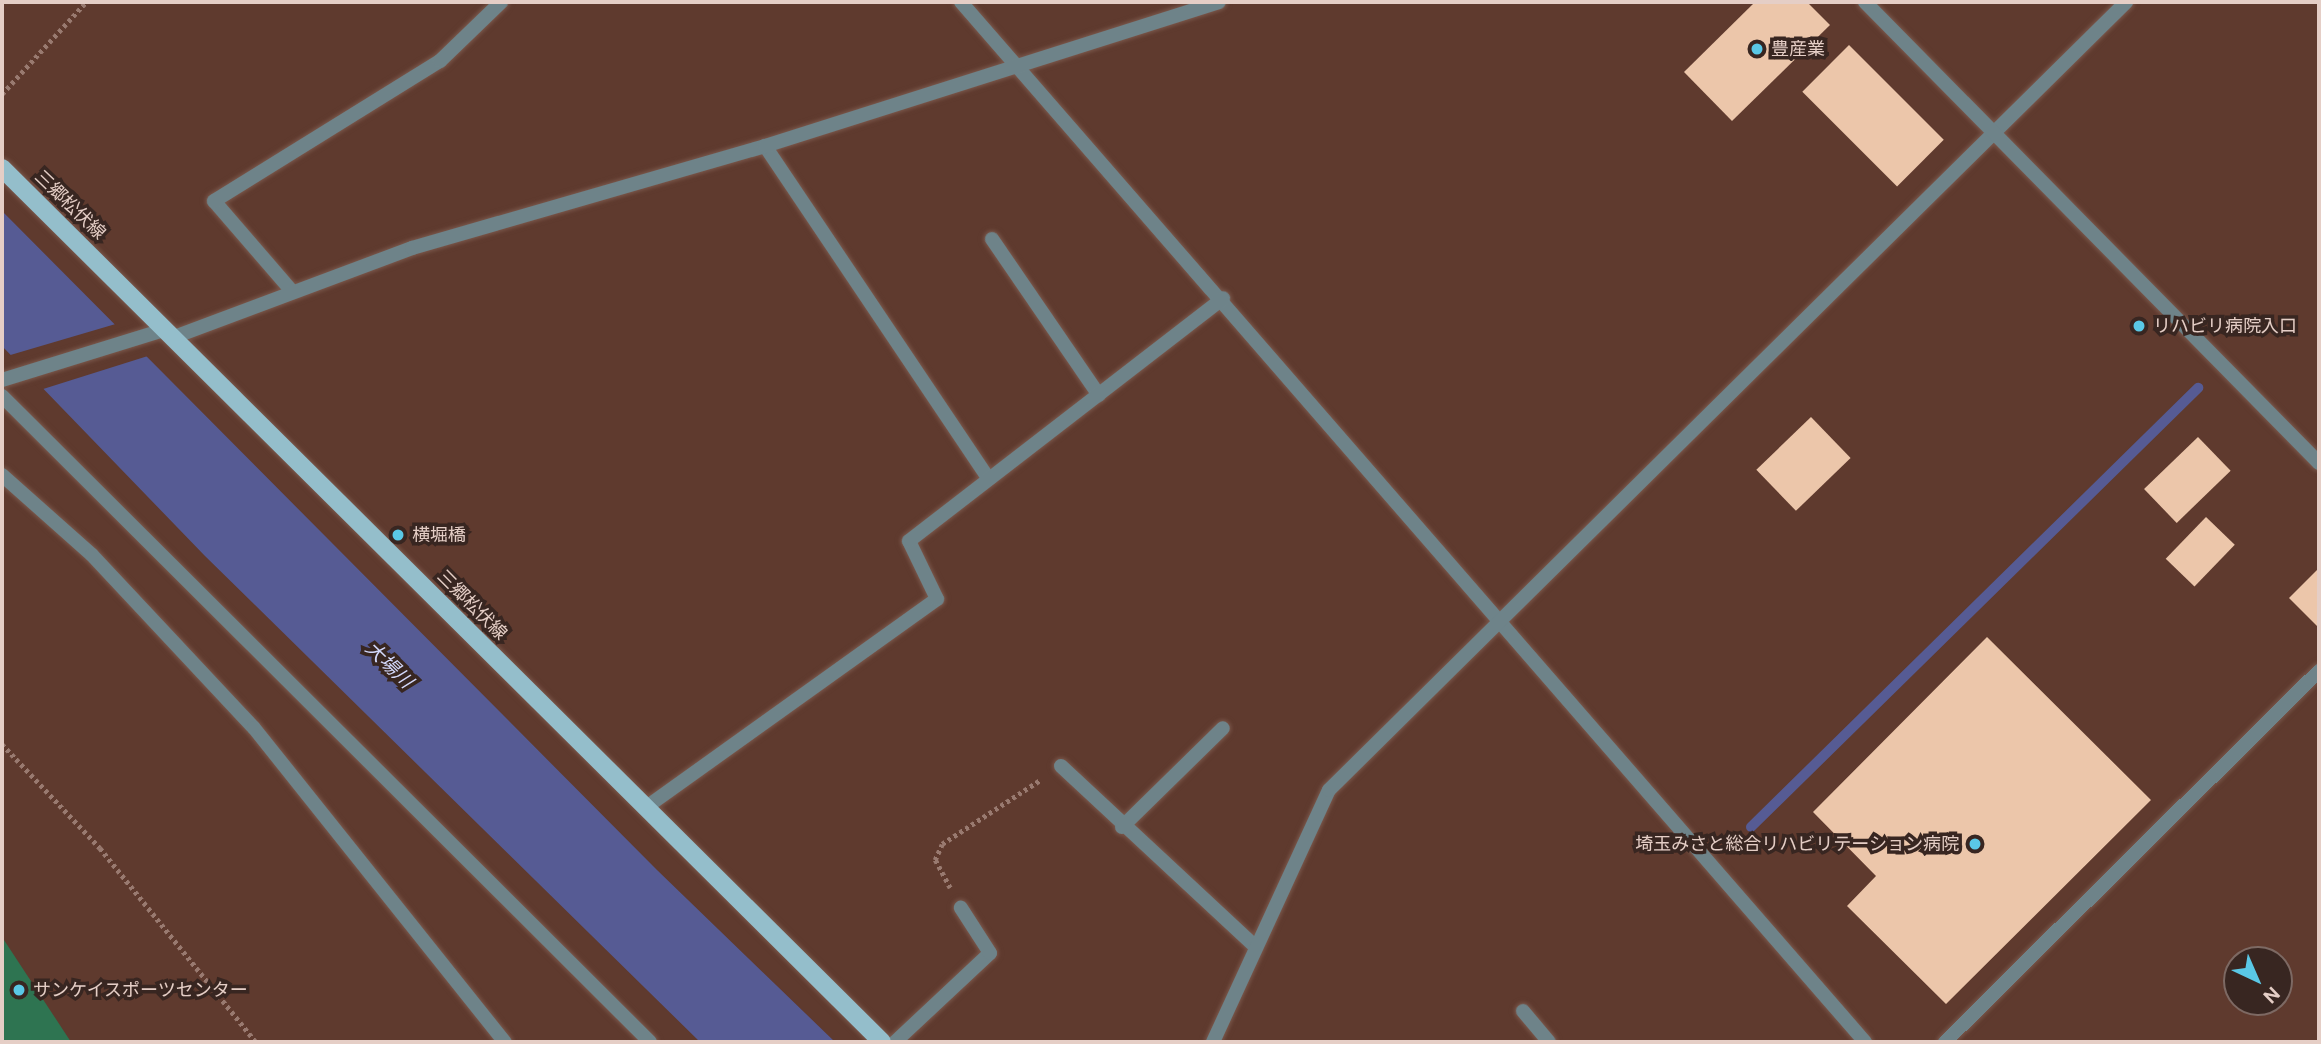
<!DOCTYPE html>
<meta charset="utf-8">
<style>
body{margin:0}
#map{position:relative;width:2321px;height:1044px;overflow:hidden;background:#5f3a2e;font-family:"DM Sans","Noto Sans JP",sans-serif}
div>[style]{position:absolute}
.green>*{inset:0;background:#2e7451}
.water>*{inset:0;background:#565b94}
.pier>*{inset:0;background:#5f3a2e}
.stream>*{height:10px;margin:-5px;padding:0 5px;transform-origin:5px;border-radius:5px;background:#565b94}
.building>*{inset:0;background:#ecc6aa;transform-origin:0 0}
.path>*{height:4.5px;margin-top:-2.25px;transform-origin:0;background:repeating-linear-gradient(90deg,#997a70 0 3.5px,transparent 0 7px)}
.roads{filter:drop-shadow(0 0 2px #7a584c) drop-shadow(0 0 2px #7a584c)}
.service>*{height:14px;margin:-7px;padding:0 7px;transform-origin:7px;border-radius:7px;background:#6e8389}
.minor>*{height:14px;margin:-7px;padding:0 7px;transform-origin:7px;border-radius:7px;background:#6e8389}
.tertiary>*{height:14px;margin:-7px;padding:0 7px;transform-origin:7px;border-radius:7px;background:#6e8389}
.primary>*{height:18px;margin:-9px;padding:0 9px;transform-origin:9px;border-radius:9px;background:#94becb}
.dots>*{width:19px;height:19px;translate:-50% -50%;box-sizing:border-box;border:4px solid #382621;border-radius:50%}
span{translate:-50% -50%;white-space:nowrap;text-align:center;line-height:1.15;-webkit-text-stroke:7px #382621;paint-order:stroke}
.poi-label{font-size:18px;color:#e5cec6}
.left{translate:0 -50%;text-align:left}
.right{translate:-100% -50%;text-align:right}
.street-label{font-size:18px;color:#e5cec6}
.water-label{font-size:19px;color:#d3d8fb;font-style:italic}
.frame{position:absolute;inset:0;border:4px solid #e5cec6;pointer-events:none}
.north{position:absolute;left:2223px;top:946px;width:70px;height:70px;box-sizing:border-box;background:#382621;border:2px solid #7d6963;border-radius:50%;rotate:136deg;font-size:19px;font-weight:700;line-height:28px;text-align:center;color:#e5cec6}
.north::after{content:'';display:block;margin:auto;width:24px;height:32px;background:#5ac8e6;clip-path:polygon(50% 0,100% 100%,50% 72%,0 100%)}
</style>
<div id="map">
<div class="green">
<i style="clip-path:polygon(2px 937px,71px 1042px,2px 1042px)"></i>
</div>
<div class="water">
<i style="clip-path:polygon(2px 211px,657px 870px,835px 1042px,700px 1042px,205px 556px,2px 346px)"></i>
</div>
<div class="pier">
<i style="clip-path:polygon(119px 323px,151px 355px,40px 390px,7px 356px)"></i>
</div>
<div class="stream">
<i style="left:1751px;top:827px;width:627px;rotate:-44.48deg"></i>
</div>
<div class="building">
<i style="clip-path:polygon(1755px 2px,1807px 2px,1830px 25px,1732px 121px,1684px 72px)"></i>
<i style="left:1849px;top:45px;width:134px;height:66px;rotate:45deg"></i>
<i style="left:1811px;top:417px;width:57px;height:76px;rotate:46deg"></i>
<i style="left:2198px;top:437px;width:47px;height:75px;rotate:46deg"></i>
<i style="left:2206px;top:517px;width:40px;height:58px;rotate:44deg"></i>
<i style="clip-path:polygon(2319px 568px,2319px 628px,2289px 598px)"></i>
<i style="clip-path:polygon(1987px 637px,2151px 800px,1946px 1004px,1847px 906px,1876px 876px,1813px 812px)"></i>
</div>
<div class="path">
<i style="left:2px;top:94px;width:125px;rotate:-47.6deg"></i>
<i style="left:2px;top:744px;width:143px;rotate:46.7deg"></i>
<i style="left:100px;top:848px;width:249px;rotate:51.2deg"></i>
<i style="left:950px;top:888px;width:32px;rotate:-118deg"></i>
<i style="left:935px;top:860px;width:17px;rotate:-66deg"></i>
<i style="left:942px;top:844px;width:117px;rotate:-33.1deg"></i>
</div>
<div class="roads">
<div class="service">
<i style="left:765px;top:146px;width:401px;rotate:56.1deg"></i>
<i style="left:992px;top:239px;width:189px;rotate:55.6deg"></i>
<i style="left:1061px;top:766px;width:266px;rotate:42.9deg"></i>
<i style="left:1122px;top:827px;width:141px;rotate:-44.4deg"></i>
<i style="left:1523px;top:1011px;width:40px;rotate:50deg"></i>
<i style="left:895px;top:1042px;width:130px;rotate:-43.1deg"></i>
<i style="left:990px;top:953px;width:54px;rotate:-122.8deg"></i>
</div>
<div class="minor">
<i style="left:961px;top:2px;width:1378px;rotate:49deg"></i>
<i style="left:290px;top:289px;width:116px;rotate:-130.8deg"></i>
<i style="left:214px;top:201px;width:266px;rotate:-31.8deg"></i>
<i style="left:440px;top:61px;width:85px;rotate:-44deg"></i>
<i style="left:2px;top:380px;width:170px;rotate:-17.2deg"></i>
<i style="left:164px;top:330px;width:7px;rotate:34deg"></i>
<i style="left:2px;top:396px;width:915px;rotate:44.91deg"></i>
<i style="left:2px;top:475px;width:120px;rotate:41.6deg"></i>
<i style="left:92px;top:555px;width:237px;rotate:46.9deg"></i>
<i style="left:254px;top:728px;width:402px;rotate:51.4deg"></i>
<i style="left:645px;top:808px;width:359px;rotate:-35.6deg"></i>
<i style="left:937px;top:599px;width:64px;rotate:-115.8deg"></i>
<i style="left:909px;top:541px;width:397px;rotate:-37.7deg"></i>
<i style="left:1213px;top:1042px;width:277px;rotate:-65.3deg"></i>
<i style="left:1329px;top:790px;width:1121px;rotate:-44.67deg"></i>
<i style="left:1945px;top:1042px;width:527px;rotate:-44.77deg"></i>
</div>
<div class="tertiary">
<i style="left:1865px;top:2px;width:647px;rotate:45.44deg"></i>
<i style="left:174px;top:337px;width:254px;rotate:-20.5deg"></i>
<i style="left:412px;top:248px;width:367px;rotate:-16.1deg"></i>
<i style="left:765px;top:146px;width:476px;rotate:-17.6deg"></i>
</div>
<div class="primary">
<i style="left:2px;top:168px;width:1240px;rotate:44.8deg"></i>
</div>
</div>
<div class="dots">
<i style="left:1757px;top:49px;background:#5ac8e6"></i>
<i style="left:2139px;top:326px;background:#5ac8e6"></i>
<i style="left:398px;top:535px;background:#5ac8e6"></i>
<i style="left:1975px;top:844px;background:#5ac8e6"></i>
<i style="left:19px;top:990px;background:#5ac8e6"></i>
</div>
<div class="poi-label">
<span class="left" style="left:1771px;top:49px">豊産業</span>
<span class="left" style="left:2153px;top:326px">リハビリ病院入口</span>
<span class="left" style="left:412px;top:535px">横堀橋</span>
<span class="right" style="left:1959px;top:844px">埼玉みさと総合リハビリテーション病院</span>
<span class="left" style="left:33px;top:990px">サンケイスポーツセンター</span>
</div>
<div class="street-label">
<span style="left:70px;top:205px;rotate:44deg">三郷松伏線</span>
<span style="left:472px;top:605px;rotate:45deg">三郷松伏線</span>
</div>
<div class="water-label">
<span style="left:389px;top:665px;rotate:44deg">大場川</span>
</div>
<div class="frame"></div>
<div class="north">N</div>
</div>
